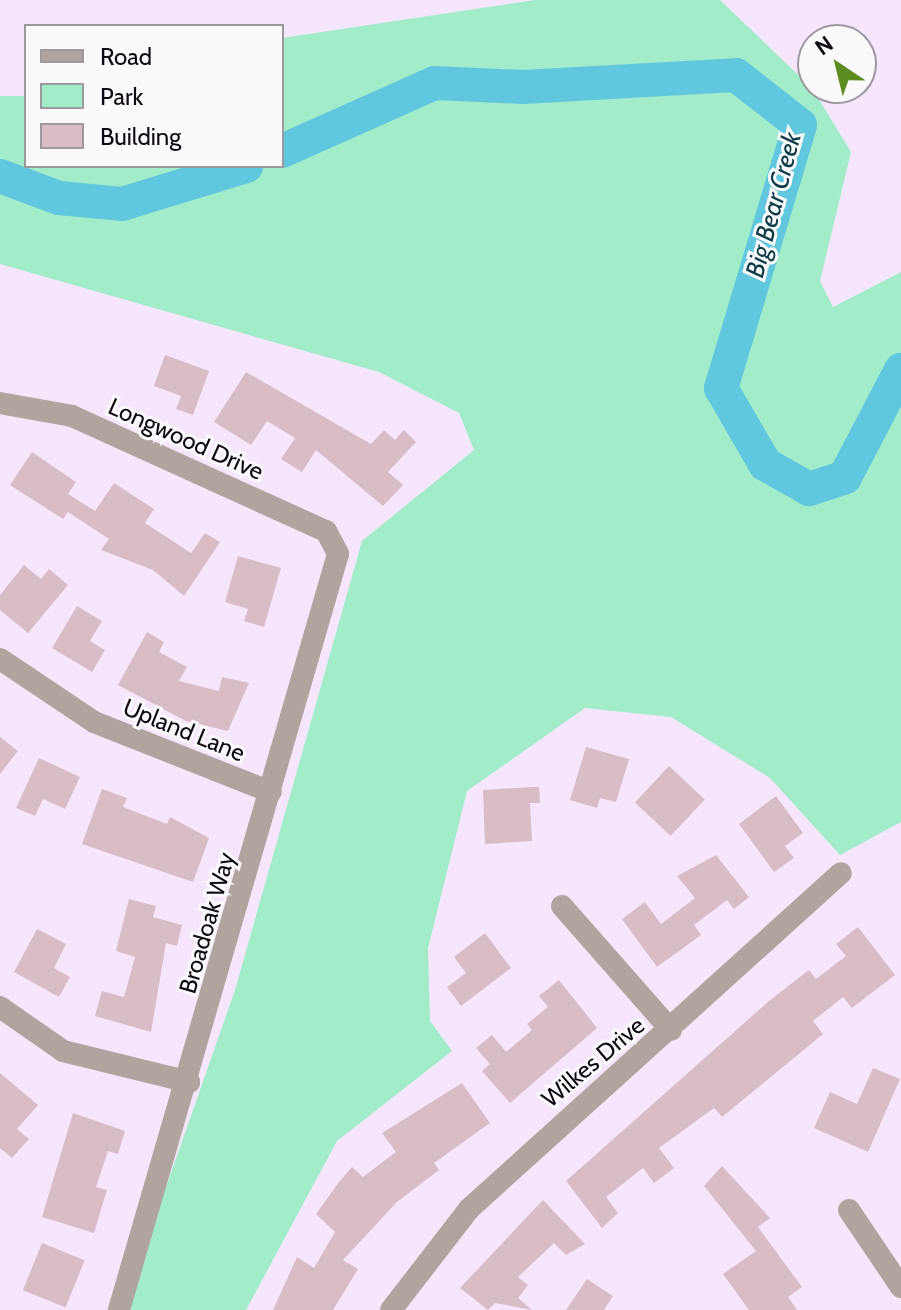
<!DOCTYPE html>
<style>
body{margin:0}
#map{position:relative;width:901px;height:1310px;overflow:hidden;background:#f5e6fd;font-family:Cabin,sans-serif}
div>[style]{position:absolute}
.green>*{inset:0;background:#a2ecc9}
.river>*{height:34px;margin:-17px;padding:0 17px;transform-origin:17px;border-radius:17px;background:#61c7df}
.building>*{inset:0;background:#d9bdc6;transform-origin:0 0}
.minor>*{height:22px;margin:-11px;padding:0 11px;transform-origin:11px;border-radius:11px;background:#afa59e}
span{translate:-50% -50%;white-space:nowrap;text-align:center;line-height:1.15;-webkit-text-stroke:6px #fcf9fd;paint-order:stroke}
.street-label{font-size:24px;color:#0f0a11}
.water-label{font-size:26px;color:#0b3b46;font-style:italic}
.legend{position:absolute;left:24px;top:24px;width:260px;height:144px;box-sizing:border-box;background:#fcf9fd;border:2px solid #9d999f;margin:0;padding:10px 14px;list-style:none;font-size:24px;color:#0f0a11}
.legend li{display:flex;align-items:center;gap:16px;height:40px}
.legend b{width:40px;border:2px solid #9d999f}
.north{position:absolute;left:797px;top:24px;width:80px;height:80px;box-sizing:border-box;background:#fcf9fd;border:2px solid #9d999f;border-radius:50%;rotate:325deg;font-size:22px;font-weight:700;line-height:32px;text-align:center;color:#0f0a11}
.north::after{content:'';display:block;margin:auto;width:28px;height:36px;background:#5c8c20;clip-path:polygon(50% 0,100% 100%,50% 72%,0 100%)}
</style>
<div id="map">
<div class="green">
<i style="clip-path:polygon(535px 0,720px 0,812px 88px,851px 152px,820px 281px,833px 307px,901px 272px,901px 822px,840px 855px,770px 778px,671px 717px,585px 708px,467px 791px,428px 948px,430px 1021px,452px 1051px,337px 1141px,246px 1310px,123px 1310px,235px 990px,362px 541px,474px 450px,459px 413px,379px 372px,0 264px,0 96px,26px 96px,26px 166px,282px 166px,282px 38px)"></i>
</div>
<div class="river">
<i style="left:282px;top:151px;width:167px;rotate:-24deg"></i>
<i style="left:435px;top:83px;width:88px;rotate:2.6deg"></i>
<i style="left:523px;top:87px;width:213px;rotate:-3.2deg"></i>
<i style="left:736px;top:75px;width:81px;rotate:38deg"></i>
<i style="left:800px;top:125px;width:275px;rotate:106.7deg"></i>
<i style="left:721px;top:388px;width:88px;rotate:59.9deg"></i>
<i style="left:765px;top:464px;width:51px;rotate:29.6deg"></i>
<i style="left:809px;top:489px;width:38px;rotate:-18deg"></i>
<i style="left:845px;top:477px;width:121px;rotate:-62.4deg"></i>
<i style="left:0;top:176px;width:63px;rotate:20.4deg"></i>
<i style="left:59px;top:198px;width:63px;rotate:5.4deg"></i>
<i style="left:122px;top:204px;width:130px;rotate:-17deg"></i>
</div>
<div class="building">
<i style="clip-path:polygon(165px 355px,209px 371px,193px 415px,176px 409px,181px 396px,154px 386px)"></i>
<i style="clip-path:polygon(246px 372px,371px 444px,384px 430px,395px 440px,404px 430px,416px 442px,388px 472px,403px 485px,383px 506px,316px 450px,302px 472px,281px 459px,295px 438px,267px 421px,251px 445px,214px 422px)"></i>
<i style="clip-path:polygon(32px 452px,76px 482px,68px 494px,95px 511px,114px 483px,154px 509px,145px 523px,191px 553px,205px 533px,220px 542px,184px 596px,153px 570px,101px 550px,109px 539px,68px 512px,63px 519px,10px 485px)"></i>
<i style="clip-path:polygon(238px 556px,281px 568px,264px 627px,244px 621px,248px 609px,225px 602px)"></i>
<i style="clip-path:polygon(24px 565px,41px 579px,49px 569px,68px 585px,28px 633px,0 610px,0 595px)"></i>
<i style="clip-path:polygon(77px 606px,102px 621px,90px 641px,105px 650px,92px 672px,52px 648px)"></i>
<i style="clip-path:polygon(147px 632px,164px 642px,159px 652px,187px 667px,179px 681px,219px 691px,222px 677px,249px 683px,228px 731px,186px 721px,118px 685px)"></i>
<i style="clip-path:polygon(0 737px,18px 751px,0 774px)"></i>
<i style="clip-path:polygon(586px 747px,629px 759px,616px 802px,600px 798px,597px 808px,570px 800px)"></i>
<i style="clip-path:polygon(39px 758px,80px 777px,65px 809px,43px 799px,35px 816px,16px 808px)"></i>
<i style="left:669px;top:766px;width:49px;height:50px;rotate:43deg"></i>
<i style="clip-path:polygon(532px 787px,539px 787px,540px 803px,530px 803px,532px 841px,485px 844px,483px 790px)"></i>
<i style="clip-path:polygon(102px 789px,127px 798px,123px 807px,167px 824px,170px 817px,209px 838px,193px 882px,82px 844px)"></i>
<i style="clip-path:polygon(776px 796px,803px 833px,785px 846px,794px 858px,774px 872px,739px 824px)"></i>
<i style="clip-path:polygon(716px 855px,749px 897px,734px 909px,727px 900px,694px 925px,701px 935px,657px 967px,622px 919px,645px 902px,661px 924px,695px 898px,677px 876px)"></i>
<i style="clip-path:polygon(129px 899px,156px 906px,153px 917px,182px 925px,177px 946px,166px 943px,151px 1032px,95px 1016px,102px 991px,124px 997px,135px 957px,116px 951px)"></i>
<i style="clip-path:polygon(858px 927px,895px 975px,852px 1008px,843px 997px,813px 1021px,823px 1034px,722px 1117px,714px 1108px,659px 1148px,674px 1168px,654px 1183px,643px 1168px,606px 1197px,618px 1213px,602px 1228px,566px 1181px,769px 1001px,809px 970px,816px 979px,846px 956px,836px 944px)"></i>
<i style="clip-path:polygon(37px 929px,66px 944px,54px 968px,70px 977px,59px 997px,14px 972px)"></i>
<i style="clip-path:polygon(485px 933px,511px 968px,461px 1006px,447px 987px,466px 973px,454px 957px)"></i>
<i style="clip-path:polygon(559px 980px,597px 1028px,510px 1103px,482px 1071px,490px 1064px,476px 1048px,492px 1035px,506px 1052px,532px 1030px,527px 1024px,548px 1007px,539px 996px)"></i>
<i style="clip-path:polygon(873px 1068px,900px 1079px,868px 1152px,814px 1128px,830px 1092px,857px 1104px)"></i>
<i style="clip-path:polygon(0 1073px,38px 1105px,17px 1129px,29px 1139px,12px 1158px,0 1148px)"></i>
<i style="clip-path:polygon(462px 1083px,490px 1123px,434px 1163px,439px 1170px,397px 1202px,343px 1260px,358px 1269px,333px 1310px,273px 1310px,297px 1257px,314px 1268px,335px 1232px,316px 1214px,339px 1182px,352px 1167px,363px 1177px,396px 1152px,382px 1133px)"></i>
<i style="clip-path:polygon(73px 1113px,125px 1131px,118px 1154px,108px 1151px,96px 1187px,107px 1190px,94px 1233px,42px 1217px)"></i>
<i style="clip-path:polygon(722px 1166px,770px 1218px,758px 1227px,802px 1287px,788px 1297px,797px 1310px,749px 1310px,723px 1274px,756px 1251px,704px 1186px)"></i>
<i style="clip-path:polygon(543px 1200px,585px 1244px,566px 1255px,554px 1243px,518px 1277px,528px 1285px,518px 1298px,532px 1310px,495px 1303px,488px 1310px,460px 1288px)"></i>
<i style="left:42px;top:1243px;width:46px;height:51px;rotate:22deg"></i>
<i style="clip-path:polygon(587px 1279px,613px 1296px,604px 1310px,566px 1310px)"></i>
</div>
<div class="minor">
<i style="left:0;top:403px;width:73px;rotate:10.2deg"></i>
<i style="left:72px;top:416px;width:279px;rotate:24.4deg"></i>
<i style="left:326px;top:531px;width:26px;rotate:62deg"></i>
<i style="left:338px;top:554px;width:787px;rotate:106.16deg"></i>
<i style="left:0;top:659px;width:113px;rotate:33.8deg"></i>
<i style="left:94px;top:722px;width:190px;rotate:21.6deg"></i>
<i style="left:562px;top:906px;width:165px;rotate:48.7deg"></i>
<i style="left:0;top:1007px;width:77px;rotate:34.9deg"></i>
<i style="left:63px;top:1051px;width:130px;rotate:13.8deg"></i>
<i style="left:849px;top:1210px;width:93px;rotate:56deg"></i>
<i style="left:391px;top:1310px;width:128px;rotate:-52.3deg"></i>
<i style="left:469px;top:1209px;width:501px;rotate:-42.09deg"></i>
</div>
<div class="street-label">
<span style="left:186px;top:439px;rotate:24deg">Longwood Drive</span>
<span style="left:184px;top:730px;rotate:22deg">Upland Lane</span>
<span style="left:207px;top:923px;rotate:-74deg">Broadoak Way</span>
<span style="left:593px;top:1062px;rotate:-40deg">Wilkes Drive</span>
</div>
<div class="water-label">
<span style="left:774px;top:205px;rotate:-75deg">Big Bear Creek</span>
</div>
<ul class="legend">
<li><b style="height:10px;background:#afa59e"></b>Road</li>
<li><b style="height:22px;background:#a2ecc9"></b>Park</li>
<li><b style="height:22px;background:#d9bdc6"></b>Building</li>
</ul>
<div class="north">N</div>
</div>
